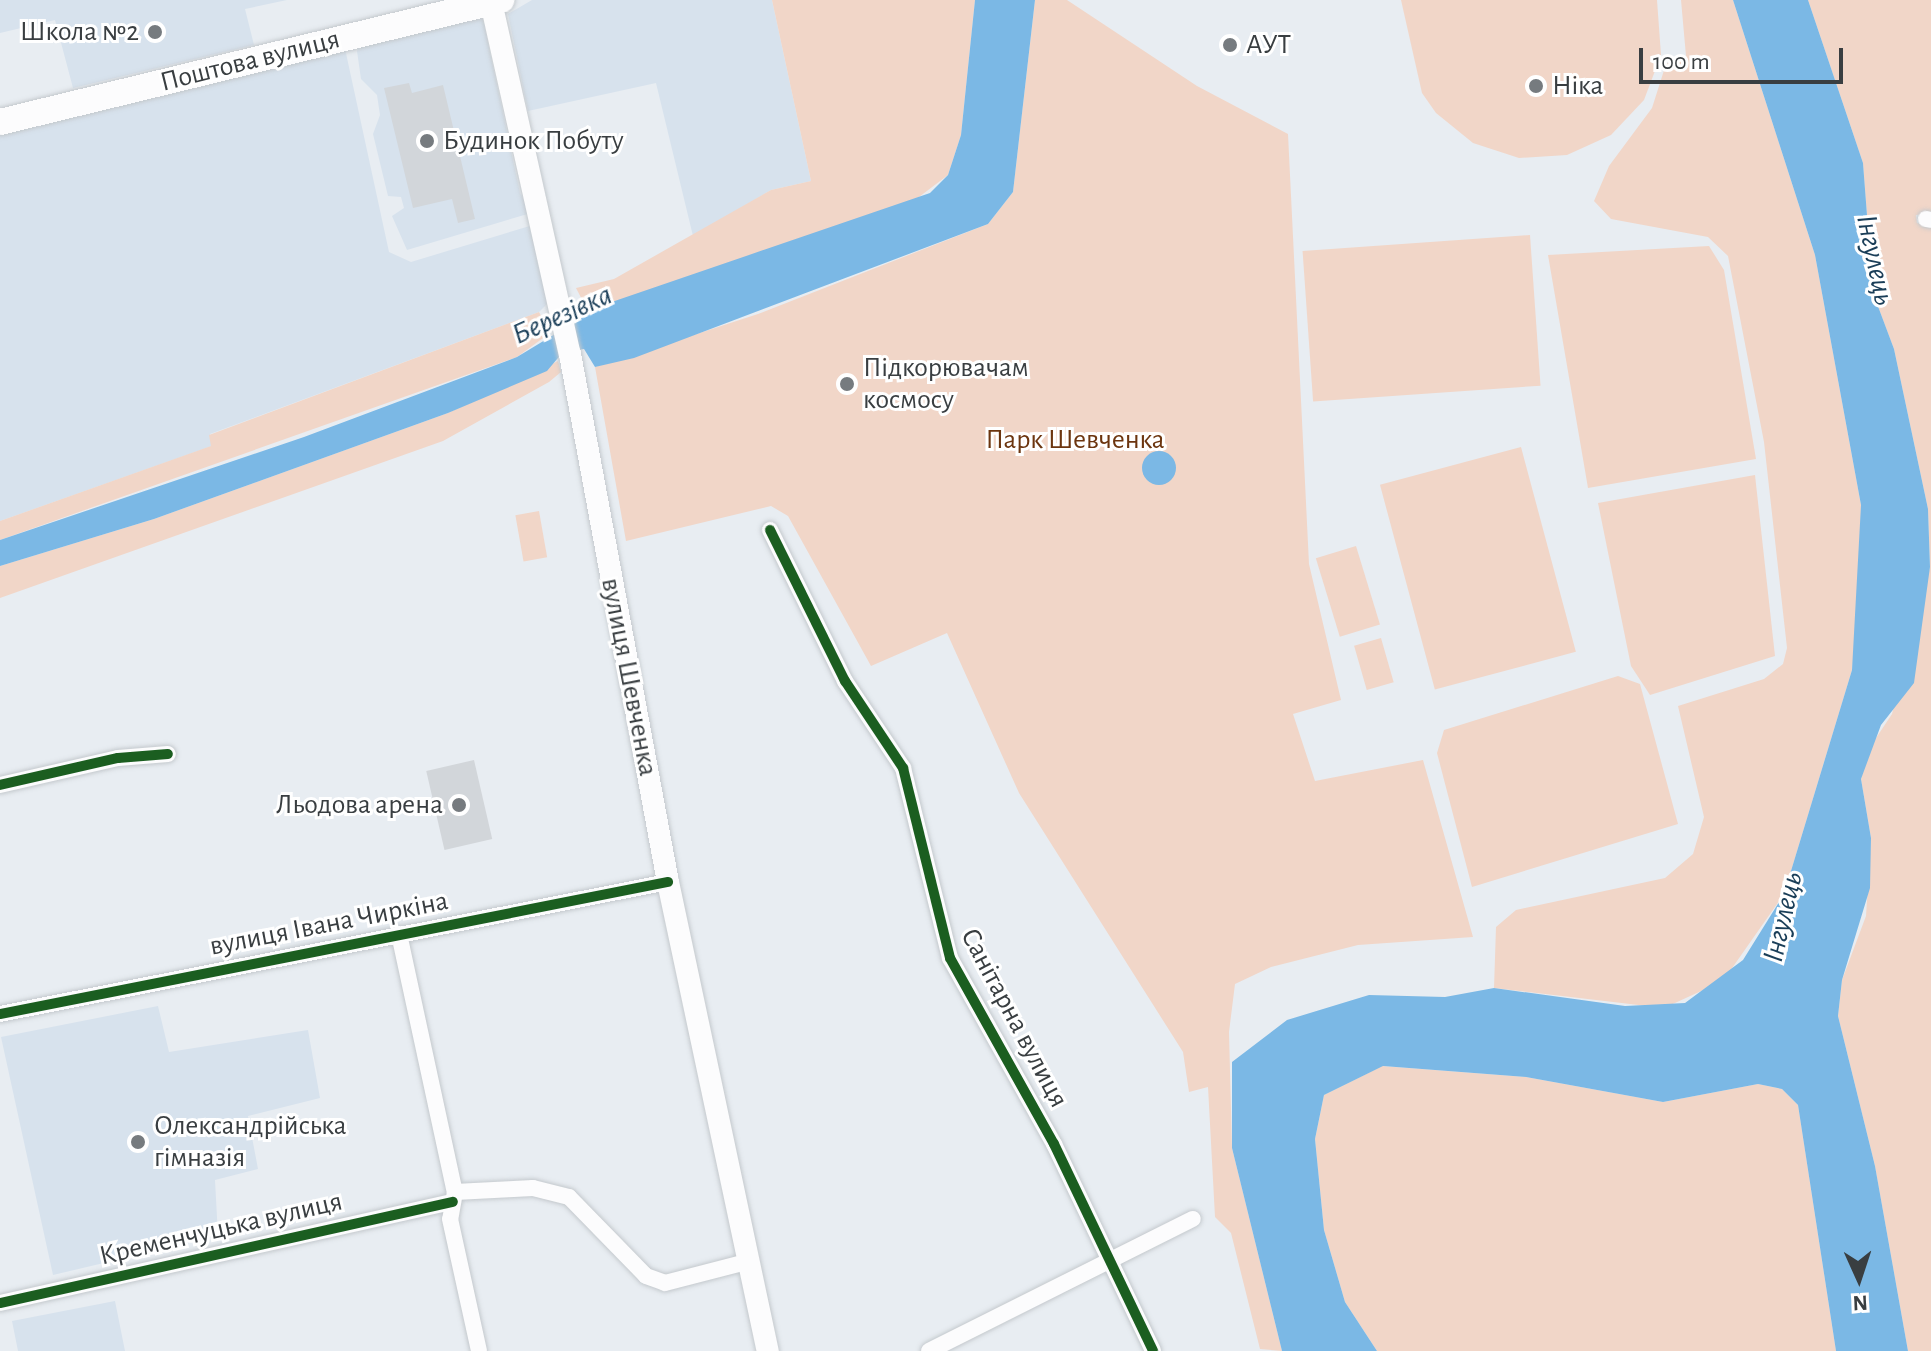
<!DOCTYPE html>
<meta charset="utf-8">
<style>
body{margin:0}
#map{position:relative;width:1931px;height:1351px;overflow:hidden;background:#e8edf2;font-family:"Alegreya Sans",sans-serif}
div>[style]{position:absolute}
.built>*{inset:0;background:#d7e2ed}
.green>*{inset:0;background:#f1d6c8;transform-origin:0 0}
.water>*{inset:0;background:#7bb8e5}
.round{border-radius:50%}
.building>*{inset:0;background:#d2d6da;transform-origin:0 0}
.roads{filter:drop-shadow(0 0 2px #c4c9cd) drop-shadow(0 0 2px #c4c9cd)}
.minor>*{height:16px;margin:-8px;padding:0 8px;transform-origin:8px;border-radius:8px;background:#fcfcfd}
.secondary>*{height:22px;margin:-11px;padding:0 11px;transform-origin:11px;border-radius:11px;background:#fcfcfd}
.trunk>*{height:26px;margin:-13px;padding:0 13px;transform-origin:13px;border-radius:13px;background:#fcfcfd}
.cycleway>*{height:10px;margin:-5px;padding:0 5px;transform-origin:5px;border-radius:5px;background:#1b5e20}
.dots>*{width:22px;height:22px;translate:-50% -50%;box-sizing:border-box;border:4px solid #fff;border-radius:50%}
span{translate:-50% -50%;white-space:nowrap;text-align:center;line-height:1.15;-webkit-text-stroke:6px #fff;paint-order:stroke}
.poi-label{font-size:28px;color:#393e41}
.right{translate:-100% -50%;text-align:right}
.left{translate:0 -50%;text-align:left}
.street-label{font-size:28px;color:#393e41}
.park-label{font-size:28px;color:#6c350f}
.water-label{font-size:30px;color:#1a3e58;font-style:italic}
.north{position:absolute;left:1819px;top:1239px;width:80px;height:80px;-webkit-text-stroke:6px #fff;paint-order:stroke;rotate:177deg;font-size:22px;font-weight:700;line-height:32px;text-align:center;color:#393e41}
.north::after{content:'';display:block;margin:auto;width:28px;height:36px;background:#393e41;clip-path:polygon(50% 0,100% 100%,50% 72%,0 100%)}
.scale{position:absolute;left:1639px;top:48px;width:204px;height:36px;box-sizing:border-box;border:4px solid #393e41;border-top:0;padding-left:10px;font-size:24px;line-height:28px;white-space:nowrap;color:#393e41;-webkit-text-stroke:6px #fff;paint-order:stroke}
</style>
<div id="map">
<div class="built">
<i style="clip-path:polygon(0 0,287px 0,245px 9px,254px 45px,73px 88px,55px 20px,0 33px)"></i>
<i style="clip-path:polygon(532px 0,772px 0,811px 181px,771px 190px,693px 236px,656px 83px,528px 111px,508px 14px)"></i>
<i style="clip-path:polygon(482px 15px,520px 193px,531px 213px,407px 250px,392px 216px,404px 208px,401px 197px,388px 196px,373px 134px,380px 115px,377px 95px,361px 79px,357px 51px,363px 40px)"></i>
<i style="clip-path:polygon(344px 44px,389px 252px,411px 262px,533px 225px,551px 300px,539px 312px,210px 434px,212px 446px,0 521px,0 127px)"></i>
<i style="clip-path:polygon(158px 1006px,169px 1052px,308px 1030px,320px 1098px,248px 1116px,258px 1169px,215px 1180px,218px 1236px,53px 1275px,1px 1037px)"></i>
<i style="clip-path:polygon(115px 1301px,125px 1351px,18px 1351px,12px 1321px)"></i>
</div>
<div class="green">
<i style="clip-path:polygon(772px 0,975px 0,961px 135px,948px 175px,911px 203px,589px 313px,576px 288px,614px 279px,771px 190px,811px 181px)"></i>
<i style="clip-path:polygon(1035px 0,1067px 0,1197px 86px,1288px 134px,1309px 564px,1341px 700px,1293px 714px,1315px 781px,1423px 760px,1473px 937px,1358px 945px,1271px 967px,1235px 984px,1229px 1032px,1232px 1148px,1282px 1351px,1260px 1349px,1231px 1233px,1215px 1217px,1208px 1087px,1189px 1092px,1183px 1052px,1019px 793px,947px 633px,871px 666px,788px 516px,771px 506px,626px 541px,595px 367px,758px 314px,988px 224px,1013px 192px)"></i>
<i style="clip-path:polygon(1401px 0,1657px 0,1661px 55px,1644px 100px,1611px 135px,1567px 155px,1519px 158px,1473px 143px,1436px 113px,1422px 93px)"></i>
<i style="clip-path:polygon(1681px 0,1733px 0,1815px 255px,1861px 505px,1860px 608px,1852px 670px,1784px 894px,1723px 981px,1664px 1008px,1494px 988px,1496px 927px,1516px 910px,1665px 878px,1693px 854px,1704px 817px,1678px 706px,1764px 679px,1783px 664px,1787px 648px,1764px 442px,1728px 256px,1708px 237px,1611px 219px,1594px 201px,1609px 166px,1652px 108px,1666px 64px,1686px 56px)"></i>
<i style="clip-path:polygon(1808px 0,1931px 0,1931px 214px,1916px 215px,1917px 223px,1931px 227px,1931px 1351px,1908px 1351px,1875px 1166px,1838px 1016px,1842px 980px,1866px 916px,1871px 838px,1861px 779px,1868px 750px,1892px 714px,1930px 567px,1928px 509px,1894px 349px,1873px 293px,1863px 163px)"></i>
<i style="left:1530px;top:235px;width:151px;height:228px;rotate:86deg"></i>
<i style="clip-path:polygon(1709px 246px,1724px 270px,1756px 459px,1588px 488px,1548px 255px)"></i>
<i style="clip-path:polygon(539px 312px,550px 333px,517px 357px,0 540px,0 521px,211px 446px,209px 435px)"></i>
<i style="clip-path:polygon(558px 361px,561px 372px,549px 382px,443px 441px,0 598px,0 566px,154px 519px,448px 413px)"></i>
<i style="left:1521px;top:447px;width:212px;height:146px;rotate:75deg"></i>
<i style="clip-path:polygon(1755px 475px,1775px 656px,1650px 695px,1631px 666px,1598px 503px)"></i>
<i style="left:539px;top:511px;width:47px;height:24px;rotate:80deg"></i>
<i style="left:1356px;top:546px;width:82px;height:42px;rotate:73deg"></i>
<i style="left:1381px;top:638px;width:46px;height:28px;rotate:74deg"></i>
<i style="clip-path:polygon(1618px 676px,1640px 684px,1678px 824px,1472px 887px,1437px 753px,1444px 730px)"></i>
<i style="clip-path:polygon(1382px 1066px,1526px 1077px,1663px 1102px,1758px 1084px,1782px 1089px,1798px 1105px,1836px 1351px,1377px 1351px,1345px 1302px,1324px 1230px,1315px 1139px,1324px 1095px)"></i>
</div>
<div class="water">
<i style="clip-path:polygon(975px 0,1035px 0,1013px 192px,988px 224px,634px 358px,595px 367px,584px 349px,563px 352px,547px 371px,448px 413px,154px 519px,0 566px,0 540px,304px 437px,517px 357px,603px 305px,930px 193px,948px 175px,961px 135px)"></i>
<i style="clip-path:polygon(1733px 0,1808px 0,1863px 163px,1873px 293px,1894px 349px,1928px 509px,1930px 567px,1914px 683px,1881px 725px,1861px 779px,1871px 838px,1870px 888px,1842px 980px,1838px 1016px,1875px 1166px,1908px 1351px,1836px 1351px,1798px 1105px,1782px 1089px,1758px 1084px,1663px 1102px,1526px 1077px,1383px 1066px,1324px 1095px,1315px 1139px,1324px 1230px,1345px 1302px,1377px 1351px,1282px 1351px,1232px 1148px,1232px 1062px,1287px 1020px,1369px 995px,1445px 997px,1494px 988px,1625px 1006px,1685px 1003px,1743px 960px,1784px 894px,1852px 670px,1861px 505px,1815px 255px)"></i>
<i class="round" style="left:1142px;top:451px;width:34px;height:34px"></i>
</div>
<div class="building">
<i style="clip-path:polygon(409px 83px,412px 93px,443px 85px,475px 219px,458px 223px,452px 199px,413px 208px,384px 88px)"></i>
<i style="left:474px;top:760px;width:81px;height:49px;rotate:77deg"></i>
</div>
<div class="roads">
<div class="minor">
<i style="left:1926px;top:219px;width:5px;rotate:11deg"></i>
<i style="left:770px;top:530px;width:169px;rotate:63.6deg"></i>
<i style="left:845px;top:681px;width:105px;rotate:56.3deg"></i>
<i style="left:903px;top:768px;width:196px;rotate:76.1deg"></i>
<i style="left:950px;top:958px;width:213px;rotate:60.8deg"></i>
<i style="left:1054px;top:1144px;width:229px;rotate:64.4deg"></i>
<i style="left:0;top:785px;width:121px;rotate:-12.9deg"></i>
<i style="left:118px;top:758px;width:50px;rotate:-4.6deg"></i>
<i style="left:399px;top:934px;width:264px;rotate:77.8deg"></i>
<i style="left:455px;top:1192px;width:27px;rotate:100deg"></i>
<i style="left:450px;top:1219px;width:135px;rotate:77.6deg"></i>
<i style="left:0;top:1014px;width:681px;rotate:-11.18deg"></i>
<i style="left:455px;top:1192px;width:78px;rotate:-2.9deg"></i>
<i style="left:533px;top:1188px;width:37px;rotate:14deg"></i>
<i style="left:569px;top:1197px;width:110px;rotate:45.7deg"></i>
<i style="left:646px;top:1276px;width:20px;rotate:20deg"></i>
<i style="left:665px;top:1283px;width:85px;rotate:-14.4deg"></i>
<i style="left:0;top:1303px;width:464px;rotate:-12.6deg"></i>
<i style="left:929px;top:1351px;width:295px;rotate:-26.6deg"></i>
</div>
<div class="secondary">
<i style="left:491px;top:2px;width:361px;rotate:77.4deg"></i>
<i style="left:570px;top:354px;width:537px;rotate:79.49deg"></i>
<i style="left:668px;top:882px;width:480px;rotate:78deg"></i>
</div>
<div class="trunk">
<i style="left:0;top:122px;width:516px;rotate:-13.69deg"></i>
</div>
</div>
<div class="cycleway">
<i style="left:770px;top:530px;width:169px;rotate:63.6deg"></i>
<i style="left:845px;top:681px;width:105px;rotate:56.3deg"></i>
<i style="left:903px;top:768px;width:196px;rotate:76.1deg"></i>
<i style="left:950px;top:958px;width:213px;rotate:60.8deg"></i>
<i style="left:1054px;top:1144px;width:229px;rotate:64.4deg"></i>
<i style="left:0;top:785px;width:121px;rotate:-12.9deg"></i>
<i style="left:118px;top:758px;width:50px;rotate:-4.6deg"></i>
<i style="left:0;top:1014px;width:681px;rotate:-11.18deg"></i>
<i style="left:0;top:1303px;width:464px;rotate:-12.6deg"></i>
</div>
<div class="dots">
<i style="left:155px;top:32px;background:#767b7f"></i>
<i style="left:1230px;top:45px;background:#767b7f"></i>
<i style="left:1536px;top:86px;background:#767b7f"></i>
<i style="left:427px;top:141px;background:#767b7f"></i>
<i style="left:847px;top:384px;background:#767b7f"></i>
<i style="left:459px;top:805px;background:#767b7f"></i>
<i style="left:138px;top:1142px;background:#767b7f"></i>
</div>
<div class="poi-label">
<span class="right" style="left:139px;top:32px">Школа №2</span>
<span class="left" style="left:1246px;top:45px">АУТ</span>
<span class="left" style="left:1552px;top:86px">Ніка</span>
<span class="left" style="left:443px;top:141px">Будинок Побуту</span>
<span class="left" style="left:863px;top:384px">Підкорювачам<br>космосу</span>
<span class="right" style="left:443px;top:805px">Льодова арена</span>
<span class="left" style="left:154px;top:1142px">Олександрійська<br>гімназія</span>
</div>
<div class="street-label">
<span style="left:250px;top:61px;rotate:-14deg">Поштова вулиця</span>
<span style="left:629px;top:677px;rotate:79deg">вулиця Шевченка</span>
<span style="left:329px;top:924px;rotate:-11deg">вулиця Івана Чиркіна</span>
<span style="left:1014px;top:1018px;rotate:62deg">Санітарна вулиця</span>
<span style="left:221px;top:1229px;rotate:-13deg">Кременчуцька вулиця</span>
</div>
<div class="park-label">
<span style="left:1075px;top:440px">Парк Шевченка</span>
</div>
<div class="water-label">
<span style="left:1875px;top:260px;rotate:78deg">Інгулець</span>
<span style="left:562px;top:315px;rotate:-24deg">Березівка</span>
<span style="left:1783px;top:917px;rotate:-77deg">Інгулець</span>
</div>
<div class="north">N</div>
<div class="scale">100 m</div>
</div>
